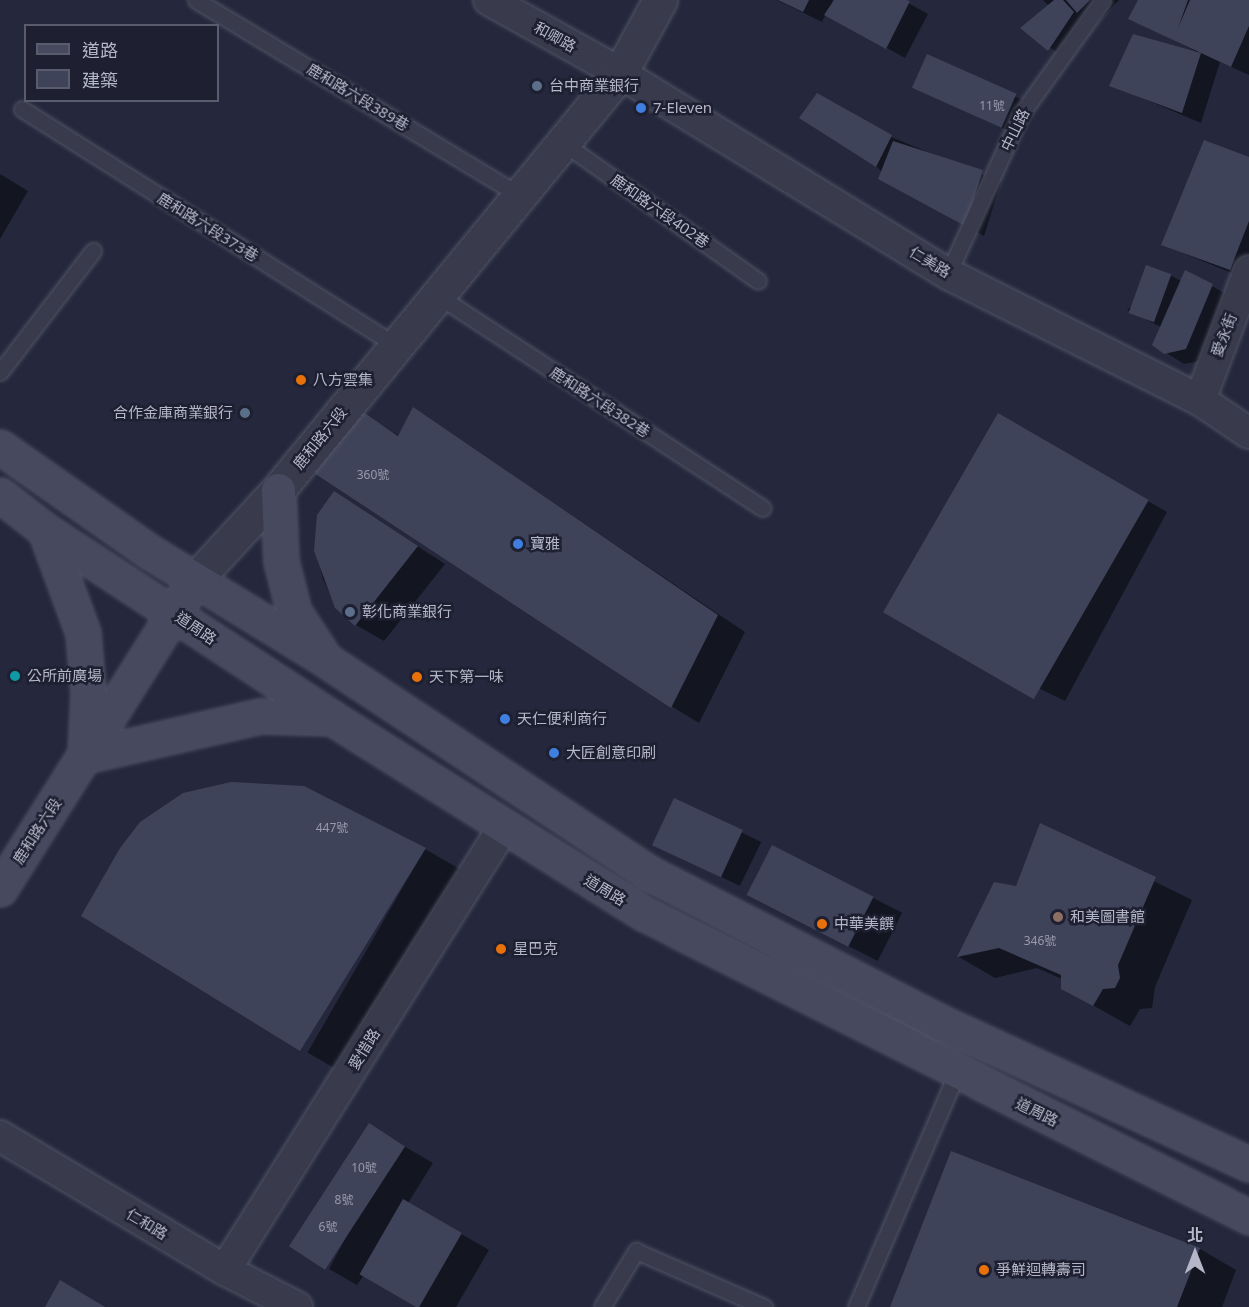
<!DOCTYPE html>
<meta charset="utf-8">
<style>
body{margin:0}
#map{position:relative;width:1249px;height:1307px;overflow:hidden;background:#25283c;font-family:"Noto Sans","Noto Sans TC",sans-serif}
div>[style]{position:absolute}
.shadow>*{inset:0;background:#0007;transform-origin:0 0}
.building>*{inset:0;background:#3f435a;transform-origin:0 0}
.roads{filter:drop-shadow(0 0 2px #515365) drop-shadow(0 0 2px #515365)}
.service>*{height:15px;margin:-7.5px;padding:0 7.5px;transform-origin:7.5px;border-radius:7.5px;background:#393b4d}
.minor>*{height:30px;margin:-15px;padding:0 15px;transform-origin:15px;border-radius:15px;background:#393b4d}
.tertiary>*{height:33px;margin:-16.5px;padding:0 16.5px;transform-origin:16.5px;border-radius:16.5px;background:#393b4d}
.secondary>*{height:33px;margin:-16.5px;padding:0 16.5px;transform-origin:16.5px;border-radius:16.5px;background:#47495f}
.dots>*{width:16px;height:16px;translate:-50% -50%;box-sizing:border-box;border:3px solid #1e2032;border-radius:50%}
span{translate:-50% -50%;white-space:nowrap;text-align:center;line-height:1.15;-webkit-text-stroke:5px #1e2032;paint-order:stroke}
.number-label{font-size:12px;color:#989aac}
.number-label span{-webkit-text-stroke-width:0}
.street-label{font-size:15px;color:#b5b7c8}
.poi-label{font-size:15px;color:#b5b7c8}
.left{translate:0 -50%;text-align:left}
.right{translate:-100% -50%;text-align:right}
.legend{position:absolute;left:24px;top:24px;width:195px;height:78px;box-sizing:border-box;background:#1e2032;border:2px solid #5a5c6e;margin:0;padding:8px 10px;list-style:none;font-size:18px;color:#b5b7c8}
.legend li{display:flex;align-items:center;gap:12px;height:30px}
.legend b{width:30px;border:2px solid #5a5c6e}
.north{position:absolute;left:1165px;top:1223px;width:60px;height:60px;-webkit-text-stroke:4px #1e2032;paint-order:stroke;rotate:0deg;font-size:16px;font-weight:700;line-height:24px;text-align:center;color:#b5b7c8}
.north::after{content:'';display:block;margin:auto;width:21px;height:27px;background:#b5b7c8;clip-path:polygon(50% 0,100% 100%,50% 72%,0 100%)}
</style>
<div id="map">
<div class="shadow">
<i style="clip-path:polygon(777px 0,833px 0,832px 5px,836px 0,903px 0,928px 14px,905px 58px,826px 14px,822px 22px)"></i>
<i style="clip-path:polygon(1043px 0,1119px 0,1097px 23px,1087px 18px,1068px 60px,1022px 28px,1049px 6px)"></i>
<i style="clip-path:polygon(1140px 0,1249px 0,1249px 75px,1220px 62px,1201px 123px,1111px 85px,1195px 51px,1130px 18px)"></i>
<i style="left:928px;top:56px;width:118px;height:34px;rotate:25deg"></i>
<i style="clip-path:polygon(891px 137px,1001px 182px,984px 236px,899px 189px,876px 166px)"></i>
<i style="clip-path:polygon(1249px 159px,1249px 280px,1163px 245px)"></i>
<i style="clip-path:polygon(0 174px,28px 191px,0 239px)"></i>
<i style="clip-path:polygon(1170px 275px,1181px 281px,1212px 286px,1231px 297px,1205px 360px,1184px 364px,1165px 352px,1161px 327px,1127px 310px)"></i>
<i style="clip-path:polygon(414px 409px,745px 632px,699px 723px,671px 706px,363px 414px,400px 436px)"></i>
<i style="clip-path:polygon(998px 415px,1167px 512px,1065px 701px,908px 624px)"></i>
<i style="clip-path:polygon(335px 493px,445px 564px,384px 641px,356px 625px,336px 607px,323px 579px,316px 551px)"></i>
<i style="left:675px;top:800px;width:96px;height:49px;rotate:26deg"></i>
<i style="clip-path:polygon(1041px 825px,1192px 900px,1155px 987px,1152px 1008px,1140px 1009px,1130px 1026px,1062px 988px,1062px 979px,1037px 968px,995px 978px,959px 957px,995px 884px,1017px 888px)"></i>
<i style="left:773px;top:847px;width:145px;height:54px;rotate:27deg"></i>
<i style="left:425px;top:849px;width:42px;height:235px;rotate:30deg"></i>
<i style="clip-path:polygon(397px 1142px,433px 1163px,408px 1203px,489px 1250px,456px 1307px,420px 1307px,364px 1275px,357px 1285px,329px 1269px)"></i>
<i style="clip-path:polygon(952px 1153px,1200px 1249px,1236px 1270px,1222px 1307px,891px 1307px)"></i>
</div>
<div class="building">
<i style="clip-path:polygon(778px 0,809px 0,803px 12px)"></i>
<i style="clip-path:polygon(834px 0,906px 0,910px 1px,886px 49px,824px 15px)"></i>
<i style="clip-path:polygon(1054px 0,1063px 0,1074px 12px,1048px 51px,1020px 28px)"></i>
<i style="clip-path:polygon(1066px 0,1090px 0,1077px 13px)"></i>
<i style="clip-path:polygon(1138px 0,1188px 0,1178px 28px,1190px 0,1249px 0,1249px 26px,1231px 67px,1128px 19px)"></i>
<i style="clip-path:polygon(1133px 34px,1201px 53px,1182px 113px,1109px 86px)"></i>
<i style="left:927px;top:54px;width:98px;height:37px;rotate:24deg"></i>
<i style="clip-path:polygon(817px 93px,892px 135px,876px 167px,799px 118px)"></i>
<i style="clip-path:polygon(1204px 140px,1249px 157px,1249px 221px,1230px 270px,1161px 245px)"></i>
<i style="clip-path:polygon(893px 141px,983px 170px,965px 226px,878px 179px)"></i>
<i style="left:1146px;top:265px;width:27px;height:51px;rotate:20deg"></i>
<i style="clip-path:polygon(1185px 270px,1213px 284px,1186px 349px,1164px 354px,1152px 345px)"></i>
<i style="clip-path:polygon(413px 407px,718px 615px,671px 708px,314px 473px,363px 412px,398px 436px)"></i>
<i style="left:998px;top:413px;width:174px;height:230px;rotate:30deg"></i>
<i style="clip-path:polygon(334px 491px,418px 546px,355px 626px,335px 608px,314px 551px,317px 515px)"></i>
<i style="clip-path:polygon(231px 782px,304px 786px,426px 848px,300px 1051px,81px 916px,120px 848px,140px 822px,183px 793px)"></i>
<i style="left:674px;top:798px;width:76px;height:52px;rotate:25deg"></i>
<i style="clip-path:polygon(1040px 823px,1156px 877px,1118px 965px,1120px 978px,1115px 988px,1103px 989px,1093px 1006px,1061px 989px,1061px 975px,999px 948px,957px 957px,994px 882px,1016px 886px)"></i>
<i style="left:772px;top:845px;width:114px;height:56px;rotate:27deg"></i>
<i style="left:369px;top:1123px;width:43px;height:147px;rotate:33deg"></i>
<i style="clip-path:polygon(951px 1151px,1200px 1248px,1177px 1307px,890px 1307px)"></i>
<i style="left:403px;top:1199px;width:68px;height:87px;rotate:30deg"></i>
<i style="clip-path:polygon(60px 1280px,105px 1307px,45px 1307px)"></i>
</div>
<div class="roads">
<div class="service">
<i style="left:196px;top:0;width:377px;rotate:31.1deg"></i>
<i style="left:22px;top:109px;width:441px;rotate:32.3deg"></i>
<i style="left:562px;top:142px;width:240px;rotate:35.3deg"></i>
<i style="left:948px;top:274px;width:176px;rotate:-65.5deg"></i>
<i style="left:1021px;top:114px;width:140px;rotate:-54.3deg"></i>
<i style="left:437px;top:295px;width:389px;rotate:33.2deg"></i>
<i style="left:0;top:372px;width:153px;rotate:-52.5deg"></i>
<i style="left:602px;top:1307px;width:66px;rotate:-58.7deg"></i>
<i style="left:636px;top:1251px;width:140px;rotate:23.6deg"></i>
<i style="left:856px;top:1307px;width:256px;rotate:-66.7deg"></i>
</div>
<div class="minor">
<i style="left:489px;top:0;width:150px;rotate:29.1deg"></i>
<i style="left:620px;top:73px;width:385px;rotate:31.5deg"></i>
<i style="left:948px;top:274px;width:282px;rotate:26.6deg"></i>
<i style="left:1200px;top:400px;width:59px;rotate:34deg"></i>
<i style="left:1200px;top:400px;width:138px;rotate:-69.2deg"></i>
<i style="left:0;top:1136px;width:262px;rotate:30.8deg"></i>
<i style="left:225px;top:1270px;width:81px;rotate:27.2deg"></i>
<i style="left:225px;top:1270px;width:522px;rotate:-57.83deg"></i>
</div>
<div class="tertiary">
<i style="left:194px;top:581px;width:124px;rotate:-47.3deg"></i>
<i style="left:278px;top:490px;width:539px;rotate:-50.64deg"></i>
<i style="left:620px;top:73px;width:83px;rotate:-61.3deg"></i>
</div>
<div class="secondary">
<i style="left:0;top:447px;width:183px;rotate:35deg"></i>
<i style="left:150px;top:552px;width:206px;rotate:31.5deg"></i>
<i style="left:326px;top:660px;width:387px;rotate:33.4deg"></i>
<i style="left:649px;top:873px;width:327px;rotate:27.1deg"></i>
<i style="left:940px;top:1022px;width:340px;rotate:24.7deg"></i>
<i style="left:278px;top:490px;width:71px;rotate:87.6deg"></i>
<i style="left:281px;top:561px;width:53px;rotate:75.7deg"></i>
<i style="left:294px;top:612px;width:47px;rotate:56.3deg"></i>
<i style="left:0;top:495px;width:57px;rotate:37.9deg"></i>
<i style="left:45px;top:530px;width:343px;rotate:33.2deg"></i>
<i style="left:332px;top:718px;width:369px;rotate:32.1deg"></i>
<i style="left:645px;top:914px;width:676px;rotate:26.64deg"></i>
<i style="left:45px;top:530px;width:110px;rotate:69.7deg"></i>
<i style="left:83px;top:633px;width:60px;rotate:85.2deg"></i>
<i style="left:88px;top:693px;width:63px;rotate:92.7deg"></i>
<i style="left:85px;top:756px;width:180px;rotate:-12.9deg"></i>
<i style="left:260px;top:716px;width:72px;rotate:1.6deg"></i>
<i style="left:0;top:889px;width:347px;rotate:-57.8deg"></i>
</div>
</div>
<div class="dots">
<i style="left:537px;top:86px;background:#5c6f8a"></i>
<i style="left:641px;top:108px;background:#3f7fe0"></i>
<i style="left:301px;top:380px;background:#e8710a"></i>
<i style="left:245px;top:413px;background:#5c6f8a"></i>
<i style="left:518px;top:544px;background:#3f7fe0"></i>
<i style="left:350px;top:612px;background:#5c6f8a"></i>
<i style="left:15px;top:676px;background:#0f9aa8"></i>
<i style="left:417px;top:677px;background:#e8710a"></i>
<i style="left:505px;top:719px;background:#3f7fe0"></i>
<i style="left:554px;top:753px;background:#3f7fe0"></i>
<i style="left:1058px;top:917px;background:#8d6e63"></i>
<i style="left:822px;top:924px;background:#e8710a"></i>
<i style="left:501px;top:949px;background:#e8710a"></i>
<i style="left:984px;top:1270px;background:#e8710a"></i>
</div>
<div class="number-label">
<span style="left:992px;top:106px">11號</span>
<span style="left:373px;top:475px">360號</span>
<span style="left:332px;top:828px">447號</span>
<span style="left:1040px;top:941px">346號</span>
<span style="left:364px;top:1168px">10號</span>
<span style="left:344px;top:1200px">8號</span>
<span style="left:328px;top:1227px">6號</span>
</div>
<div class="street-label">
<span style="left:555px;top:37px;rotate:29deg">和卿路</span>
<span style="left:358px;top:97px;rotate:31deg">鹿和路六段389巷</span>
<span style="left:1015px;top:130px;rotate:-64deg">中山路</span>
<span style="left:660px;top:211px;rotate:35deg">鹿和路六段402巷</span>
<span style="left:208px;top:227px;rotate:32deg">鹿和路六段373巷</span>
<span style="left:930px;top:262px;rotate:31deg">仁美路</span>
<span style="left:1224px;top:335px;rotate:-69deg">愛永街</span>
<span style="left:600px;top:402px;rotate:33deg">鹿和路六段382巷</span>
<span style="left:320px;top:438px;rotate:-51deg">鹿和路六段</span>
<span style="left:196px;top:628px;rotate:34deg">道周路</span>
<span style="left:37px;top:831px;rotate:-57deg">鹿和路六段</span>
<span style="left:605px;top:890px;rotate:31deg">道周路</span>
<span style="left:364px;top:1049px;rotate:-58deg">愛惜路</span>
<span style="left:1037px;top:1112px;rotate:26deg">道周路</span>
<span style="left:147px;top:1224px;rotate:31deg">仁和路</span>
</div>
<div class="poi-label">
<span class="left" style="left:549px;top:86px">台中商業銀行</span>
<span class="left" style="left:653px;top:108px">7-Eleven</span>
<span class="left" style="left:313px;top:380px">八方雲集</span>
<span class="right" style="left:233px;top:413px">合作金庫商業銀行</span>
<span class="left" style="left:530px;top:544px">寶雅</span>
<span class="left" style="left:362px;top:612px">彰化商業銀行</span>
<span class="left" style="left:27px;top:676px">公所前廣場</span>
<span class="left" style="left:429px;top:677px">天下第一味</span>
<span class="left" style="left:517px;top:719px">天仁便利商行</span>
<span class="left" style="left:566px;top:753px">大匠創意印刷</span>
<span class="left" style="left:1070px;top:917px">和美圖書館</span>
<span class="left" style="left:834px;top:924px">中華美饌</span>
<span class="left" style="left:513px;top:949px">星巴克</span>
<span class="left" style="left:996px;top:1270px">爭鮮迴轉壽司</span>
</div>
<ul class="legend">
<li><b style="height:8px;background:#47495f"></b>道路</li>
<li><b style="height:16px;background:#3f435a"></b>建築</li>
</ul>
<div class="north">北</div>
</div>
